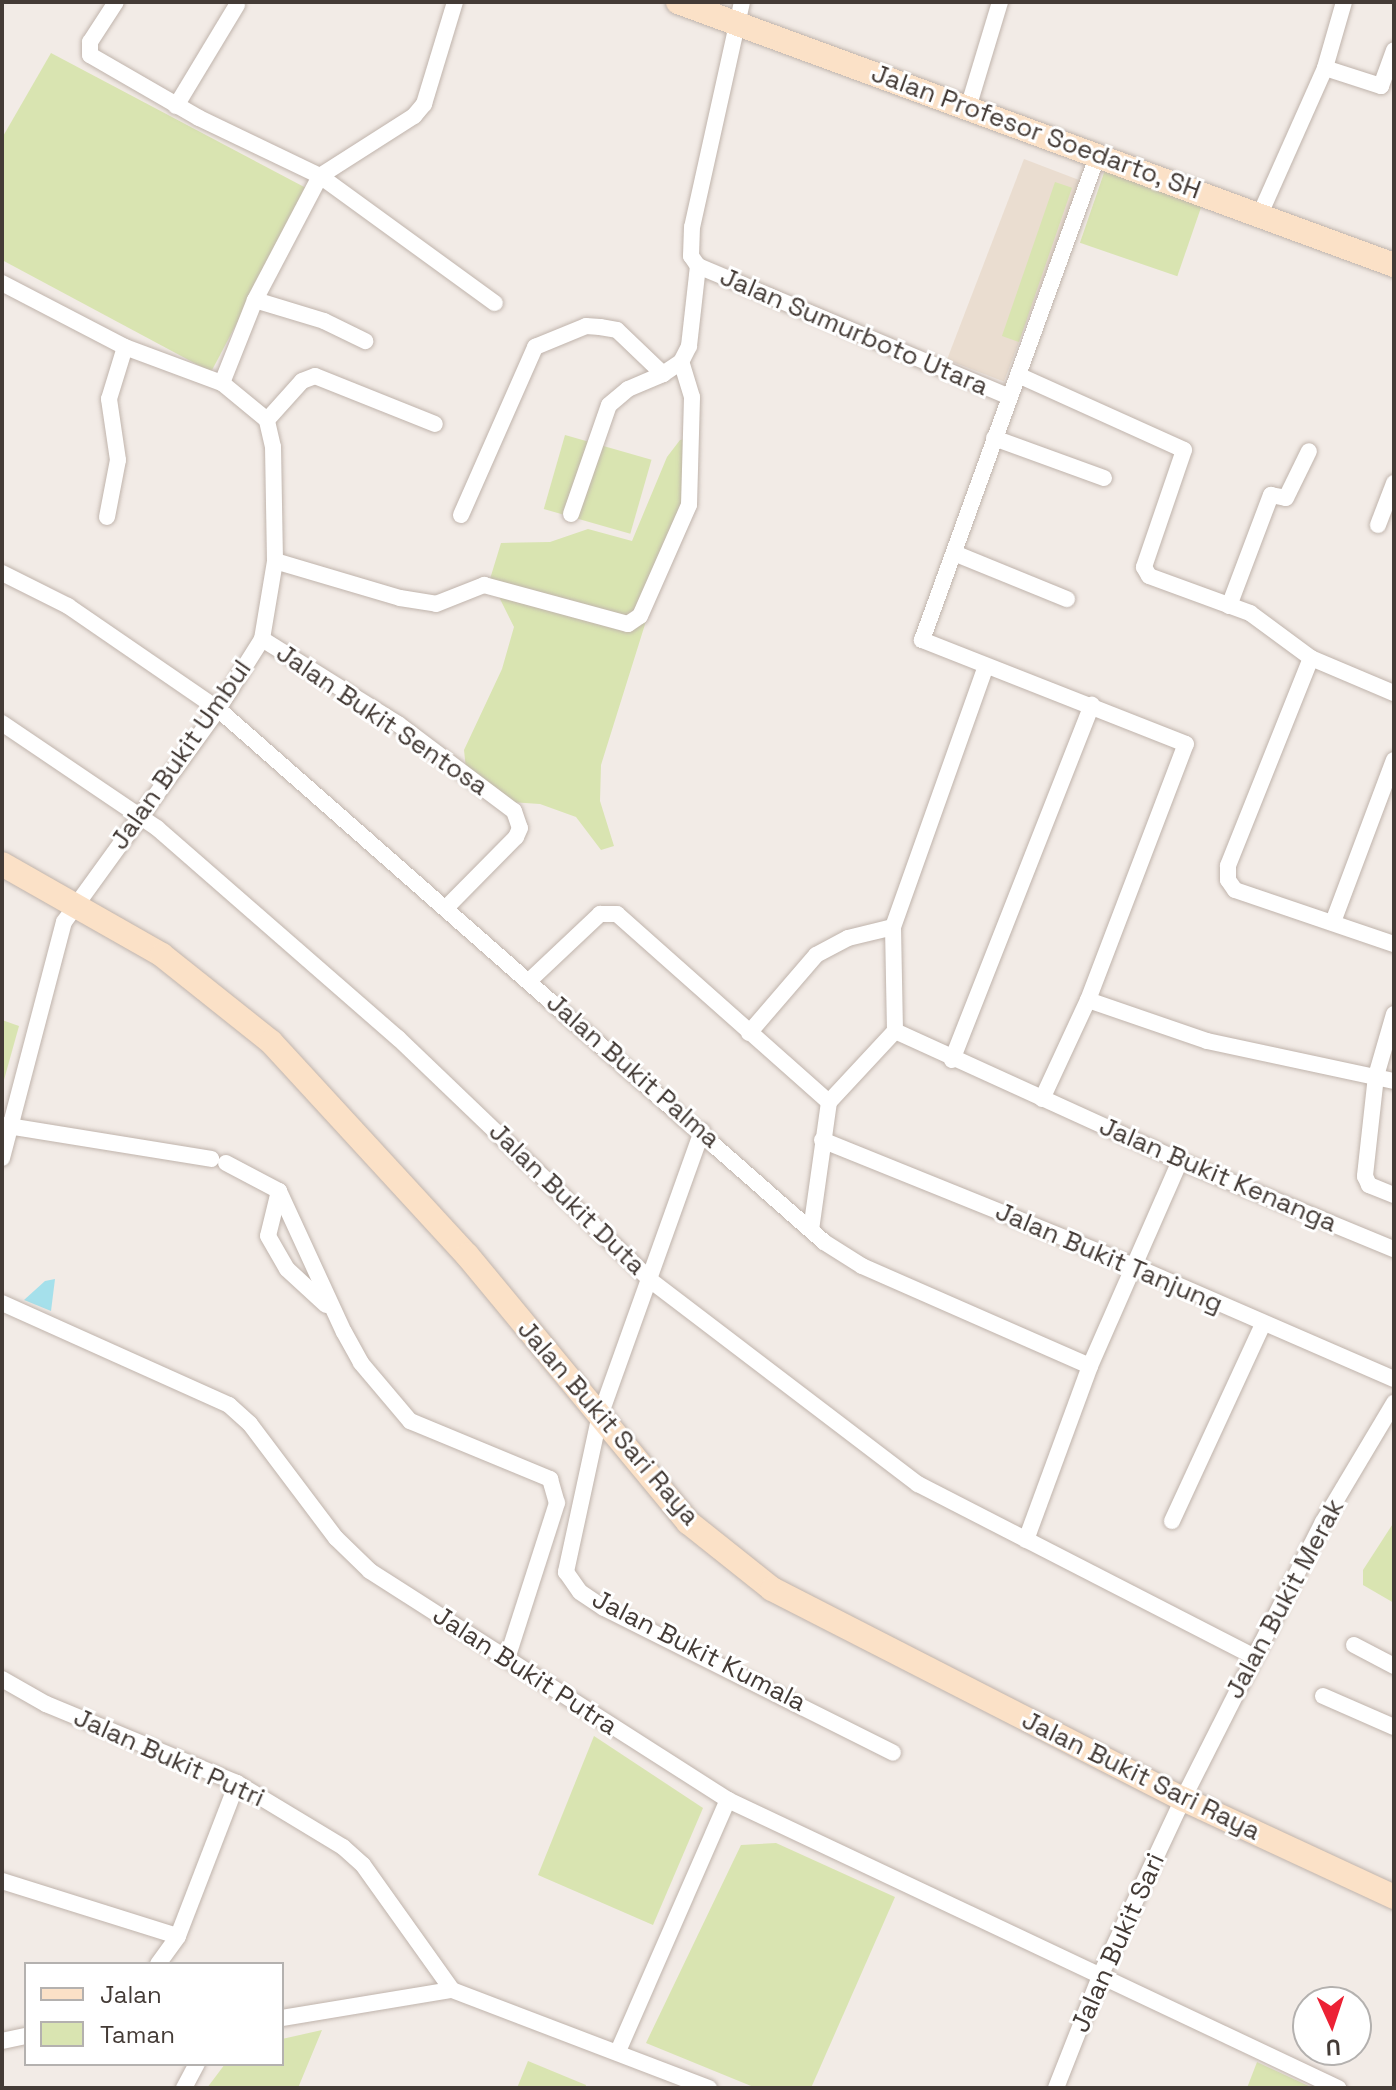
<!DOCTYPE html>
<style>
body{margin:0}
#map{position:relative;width:1396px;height:2090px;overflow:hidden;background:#f2ebe6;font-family:"Space Grotesk",sans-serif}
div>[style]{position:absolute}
.education>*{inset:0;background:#eaddd0;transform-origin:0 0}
.green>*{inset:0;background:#d9e4b1;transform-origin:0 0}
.water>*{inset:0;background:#a5e0eb}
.roads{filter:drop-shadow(0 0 2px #c0b4ac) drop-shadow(0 0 2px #c0b4ac)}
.street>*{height:16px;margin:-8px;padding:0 8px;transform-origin:8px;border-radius:8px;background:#fff}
.secondary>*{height:24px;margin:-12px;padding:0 12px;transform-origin:12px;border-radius:12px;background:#fbe1c7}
span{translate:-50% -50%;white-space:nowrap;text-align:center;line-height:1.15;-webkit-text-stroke:6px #fff;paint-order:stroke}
.street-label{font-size:26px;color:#443b36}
.frame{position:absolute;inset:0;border:4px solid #443b36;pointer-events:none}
.legend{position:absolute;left:24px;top:1962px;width:260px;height:104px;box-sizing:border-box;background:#fff;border:2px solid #b4b1af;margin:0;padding:10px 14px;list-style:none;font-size:24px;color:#443b36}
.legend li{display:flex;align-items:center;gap:16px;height:40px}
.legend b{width:40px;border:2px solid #b4b1af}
.north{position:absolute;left:1292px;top:1986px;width:80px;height:80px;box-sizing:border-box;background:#fff;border:2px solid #b4b1af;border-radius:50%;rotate:177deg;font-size:22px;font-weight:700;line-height:32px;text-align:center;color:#443b36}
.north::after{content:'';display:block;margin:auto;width:28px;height:36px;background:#ec2235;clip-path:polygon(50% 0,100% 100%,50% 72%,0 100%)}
</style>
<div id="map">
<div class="education">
<i style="left:1024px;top:159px;width:61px;height:215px;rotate:21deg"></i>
</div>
<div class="green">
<i style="clip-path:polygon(51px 53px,308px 189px,211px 372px,2px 260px,2px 138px)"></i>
<i style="left:1105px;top:170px;width:103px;height:77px;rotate:19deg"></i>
<i style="left:1055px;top:182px;width:18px;height:163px;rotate:19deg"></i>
<i style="left:565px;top:435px;width:90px;height:77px;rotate:16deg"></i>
<i style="clip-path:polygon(697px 436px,697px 458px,601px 765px,600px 801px,614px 846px,601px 850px,576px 817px,540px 804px,510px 802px,466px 769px,464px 750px,502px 669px,514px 627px,490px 579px,501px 543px,550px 542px,588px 529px,632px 541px,667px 457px,680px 440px)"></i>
<i style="clip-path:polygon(2px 1020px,19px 1026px,2px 1087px)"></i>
<i style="clip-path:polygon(1394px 1522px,1394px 1603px,1363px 1585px,1363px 1570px)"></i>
<i style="clip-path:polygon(594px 1736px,703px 1808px,653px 1925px,538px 1875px)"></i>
<i style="clip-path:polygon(776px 1843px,895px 1897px,811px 2088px,756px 2088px,646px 2043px,741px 1845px)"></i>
<i style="clip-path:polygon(322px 2030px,298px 2088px,207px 2088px,225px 2064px,282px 2064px,282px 2039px)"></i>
<i style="clip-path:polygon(528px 2061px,586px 2085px,585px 2088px,517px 2088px)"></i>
<i style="clip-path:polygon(1257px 2062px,1313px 2088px,1247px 2088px)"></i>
</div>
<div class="water">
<i style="clip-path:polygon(55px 1279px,51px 1311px,24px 1300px,45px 1281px)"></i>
</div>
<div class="roads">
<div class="street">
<i style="left:116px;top:2px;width:48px;rotate:123deg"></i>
<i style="left:90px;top:42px;width:13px;rotate:90deg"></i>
<i style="left:90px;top:55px;width:126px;rotate:30deg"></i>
<i style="left:199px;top:118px;width:134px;rotate:25.6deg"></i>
<i style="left:320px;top:176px;width:216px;rotate:36deg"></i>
<i style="left:742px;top:2px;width:230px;rotate:102.5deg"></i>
<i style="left:692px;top:227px;width:29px;rotate:92deg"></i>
<i style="left:691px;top:256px;width:12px;rotate:55deg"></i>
<i style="left:698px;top:266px;width:337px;rotate:22.8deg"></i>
<i style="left:1344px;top:2px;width:69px;rotate:106.1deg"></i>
<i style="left:1325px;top:68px;width:59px;rotate:17.8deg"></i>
<i style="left:1381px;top:86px;width:38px;rotate:-70deg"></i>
<i style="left:176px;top:106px;width:118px;rotate:-58.9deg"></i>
<i style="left:968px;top:108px;width:111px;rotate:-73.2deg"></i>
<i style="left:1261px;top:212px;width:158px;rotate:-66deg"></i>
<i style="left:2px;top:283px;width:139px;rotate:27.5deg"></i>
<i style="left:255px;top:300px;width:72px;rotate:16.9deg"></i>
<i style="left:324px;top:321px;width:46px;rotate:26deg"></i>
<i style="left:1018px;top:375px;width:182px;rotate:24.3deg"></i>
<i style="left:1184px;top:450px;width:124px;rotate:108.9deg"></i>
<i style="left:1144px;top:567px;width:10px;rotate:61deg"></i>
<i style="left:1149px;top:576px;width:108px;rotate:20.1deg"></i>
<i style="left:1250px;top:613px;width:76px;rotate:36.4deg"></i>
<i style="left:1311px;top:658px;width:90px;rotate:22.9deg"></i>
<i style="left:267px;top:420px;width:52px;rotate:-48.1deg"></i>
<i style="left:302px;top:381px;width:14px;rotate:-21deg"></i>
<i style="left:315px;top:376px;width:129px;rotate:21.8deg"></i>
<i style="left:994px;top:438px;width:117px;rotate:20deg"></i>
<i style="left:571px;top:514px;width:115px;rotate:-70.8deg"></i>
<i style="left:609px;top:405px;width:25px;rotate:-40deg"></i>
<i style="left:628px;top:389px;width:38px;rotate:-23deg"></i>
<i style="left:461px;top:515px;width:184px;rotate:-66.2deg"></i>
<i style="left:535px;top:347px;width:55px;rotate:-22.4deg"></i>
<i style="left:586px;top:326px;width:14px;rotate:4deg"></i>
<i style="left:600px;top:327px;width:17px;rotate:10deg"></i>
<i style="left:617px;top:330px;width:64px;rotate:43.7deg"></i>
<i style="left:663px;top:374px;width:22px;rotate:-34deg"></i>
<i style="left:681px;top:362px;width:18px;rotate:-63deg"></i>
<i style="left:689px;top:346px;width:81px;rotate:-83.6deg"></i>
<i style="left:107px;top:517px;width:58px;rotate:-79.1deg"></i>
<i style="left:118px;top:460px;width:62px;rotate:-98.4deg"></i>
<i style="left:109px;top:399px;width:54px;rotate:-72.9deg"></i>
<i style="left:125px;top:347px;width:103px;rotate:20.4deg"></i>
<i style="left:1378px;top:525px;width:45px;rotate:-69.1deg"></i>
<i style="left:954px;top:553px;width:122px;rotate:22.2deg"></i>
<i style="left:275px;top:561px;width:130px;rotate:16.5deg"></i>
<i style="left:400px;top:598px;width:36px;rotate:9deg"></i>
<i style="left:436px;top:604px;width:52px;rotate:-21.6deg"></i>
<i style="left:484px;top:585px;width:149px;rotate:15.2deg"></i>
<i style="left:628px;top:624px;width:14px;rotate:-34deg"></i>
<i style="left:640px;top:616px;width:121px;rotate:-66.2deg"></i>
<i style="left:689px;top:505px;width:108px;rotate:-88.4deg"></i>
<i style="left:692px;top:397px;width:37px;rotate:-107deg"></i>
<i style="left:2px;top:573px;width:74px;rotate:26.6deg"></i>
<i style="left:68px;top:606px;width:182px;rotate:34.5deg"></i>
<i style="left:218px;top:709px;width:807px;rotate:41.33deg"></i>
<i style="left:824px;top:1242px;width:45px;rotate:32.3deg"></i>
<i style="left:862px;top:1266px;width:249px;rotate:23.7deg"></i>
<i style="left:1229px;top:606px;width:119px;rotate:-69.3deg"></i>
<i style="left:1271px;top:495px;width:15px;rotate:11deg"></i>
<i style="left:1286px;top:498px;width:52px;rotate:-63.9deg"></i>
<i style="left:262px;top:639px;width:160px;rotate:32deg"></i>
<i style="left:398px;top:724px;width:145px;rotate:36.9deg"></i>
<i style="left:514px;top:811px;width:18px;rotate:71deg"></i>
<i style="left:520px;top:828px;width:10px;rotate:114deg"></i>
<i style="left:516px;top:837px;width:100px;rotate:134.6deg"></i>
<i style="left:1311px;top:658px;width:224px;rotate:111.8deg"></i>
<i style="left:1228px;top:866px;width:14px;rotate:90deg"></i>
<i style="left:1228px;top:880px;width:12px;rotate:55deg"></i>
<i style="left:1235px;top:890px;width:168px;rotate:18.8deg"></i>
<i style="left:2px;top:723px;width:187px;rotate:34.1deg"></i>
<i style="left:157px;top:828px;width:320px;rotate:41.1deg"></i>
<i style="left:398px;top:1038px;width:349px;rotate:43.8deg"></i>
<i style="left:650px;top:1280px;width:337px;rotate:37.3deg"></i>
<i style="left:918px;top:1484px;width:378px;rotate:27.2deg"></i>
<i style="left:1333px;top:922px;width:173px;rotate:-69.4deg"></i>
<i style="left:529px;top:981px;width:98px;rotate:-43.3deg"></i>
<i style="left:600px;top:914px;width:17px"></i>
<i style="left:617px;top:914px;width:283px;rotate:41.6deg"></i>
<i style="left:1088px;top:1000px;width:126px;rotate:19deg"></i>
<i style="left:1207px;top:1041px;width:191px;rotate:12.1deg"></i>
<i style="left:1394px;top:1014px;width:65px;rotate:106.2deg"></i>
<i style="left:1376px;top:1076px;width:101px;rotate:96.3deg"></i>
<i style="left:1365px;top:1176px;width:10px;rotate:66deg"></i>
<i style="left:1369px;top:1185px;width:27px;rotate:22deg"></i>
<i style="left:895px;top:1031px;width:313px;rotate:24.5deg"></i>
<i style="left:1180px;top:1161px;width:231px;rotate:22.4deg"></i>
<i style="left:895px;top:1031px;width:104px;rotate:-91.1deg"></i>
<i style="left:893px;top:927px;width:275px;rotate:-70.4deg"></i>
<i style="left:749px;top:1033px;width:103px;rotate:-49.3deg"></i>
<i style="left:816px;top:955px;width:36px;rotate:-28deg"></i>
<i style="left:848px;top:938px;width:46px;rotate:-13.7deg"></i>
<i style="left:952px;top:1060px;width:382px;rotate:-68.5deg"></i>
<i style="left:1042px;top:1099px;width:109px;rotate:-65.1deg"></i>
<i style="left:1088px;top:1000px;width:274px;rotate:-69.1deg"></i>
<i style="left:1186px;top:744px;width:284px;rotate:-158.5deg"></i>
<i style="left:922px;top:640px;width:517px;rotate:-70.09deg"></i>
<i style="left:2px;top:1125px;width:212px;rotate:9.2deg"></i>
<i style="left:702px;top:1131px;width:306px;rotate:109.7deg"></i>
<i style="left:599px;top:1419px;width:157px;rotate:102.2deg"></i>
<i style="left:566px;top:1572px;width:24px;rotate:55deg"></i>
<i style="left:580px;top:1592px;width:29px;rotate:34deg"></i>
<i style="left:604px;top:1608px;width:323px;rotate:26.6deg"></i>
<i style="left:822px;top:1140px;width:336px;rotate:22deg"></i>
<i style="left:1134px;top:1266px;width:283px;rotate:23.5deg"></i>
<i style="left:2px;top:1158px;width:244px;rotate:-75.3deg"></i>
<i style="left:64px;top:922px;width:263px;rotate:-54.1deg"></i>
<i style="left:218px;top:709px;width:83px;rotate:-57.8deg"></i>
<i style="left:262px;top:639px;width:79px;rotate:-80.5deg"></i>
<i style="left:275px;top:561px;width:114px;rotate:-91deg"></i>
<i style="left:273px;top:447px;width:28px;rotate:-103deg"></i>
<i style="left:267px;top:420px;width:58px;rotate:-140.6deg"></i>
<i style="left:222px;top:383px;width:89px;rotate:-68.3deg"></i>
<i style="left:255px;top:300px;width:140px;rotate:-62.3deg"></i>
<i style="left:320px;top:176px;width:112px;rotate:-32.6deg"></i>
<i style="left:414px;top:116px;width:16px;rotate:-50deg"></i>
<i style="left:424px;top:104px;width:107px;rotate:-73.1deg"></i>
<i style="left:226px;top:1163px;width:60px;rotate:27.8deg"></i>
<i style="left:279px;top:1191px;width:155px;rotate:65.3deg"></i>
<i style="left:344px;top:1332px;width:35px;rotate:61deg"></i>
<i style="left:361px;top:1363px;width:76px;rotate:49.8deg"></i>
<i style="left:410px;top:1421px;width:152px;rotate:22.5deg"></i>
<i style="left:550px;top:1479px;width:25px;rotate:74deg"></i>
<i style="left:557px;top:1503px;width:164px;rotate:107.8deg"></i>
<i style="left:279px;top:1191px;width:46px;rotate:103.7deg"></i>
<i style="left:268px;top:1236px;width:38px;rotate:60deg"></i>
<i style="left:287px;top:1269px;width:53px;rotate:42.7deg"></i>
<i style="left:811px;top:1230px;width:129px;rotate:-82deg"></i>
<i style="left:829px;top:1102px;width:97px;rotate:-47.1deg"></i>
<i style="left:2px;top:1303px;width:249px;rotate:24.2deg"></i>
<i style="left:229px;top:1405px;width:28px;rotate:42deg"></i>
<i style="left:250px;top:1424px;width:143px;rotate:53deg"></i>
<i style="left:336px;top:1538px;width:47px;rotate:44.1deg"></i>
<i style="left:370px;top:1571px;width:425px;rotate:32.6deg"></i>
<i style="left:728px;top:1800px;width:675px;rotate:25.27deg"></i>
<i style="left:1172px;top:1521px;width:217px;rotate:-65.2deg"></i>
<i style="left:1026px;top:1540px;width:185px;rotate:-69.8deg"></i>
<i style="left:1090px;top:1366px;width:224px;rotate:-66.3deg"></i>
<i style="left:1354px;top:1645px;width:45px;rotate:27.7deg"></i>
<i style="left:2px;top:1679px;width:51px;rotate:29.6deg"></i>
<i style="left:46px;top:1704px;width:207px;rotate:22.5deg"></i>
<i style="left:237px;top:1783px;width:124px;rotate:31.1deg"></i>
<i style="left:343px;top:1847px;width:27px;rotate:42deg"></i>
<i style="left:363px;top:1865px;width:153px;rotate:54.5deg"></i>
<i style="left:1323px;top:1696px;width:77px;rotate:23.6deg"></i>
<i style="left:2px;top:1881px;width:184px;rotate:17.4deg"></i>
<i style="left:158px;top:1964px;width:34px;rotate:-54deg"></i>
<i style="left:178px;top:1936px;width:164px;rotate:-68.9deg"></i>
<i style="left:282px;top:2018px;width:172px;rotate:-9.4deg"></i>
<i style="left:452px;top:1990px;width:275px;rotate:20.9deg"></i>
<i style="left:2px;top:2041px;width:25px;rotate:-12deg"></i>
<i style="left:619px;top:2049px;width:272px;rotate:-66.4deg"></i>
<i style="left:184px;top:2088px;width:27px;rotate:-62deg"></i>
<i style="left:1056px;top:2088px;width:123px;rotate:-68.5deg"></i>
<i style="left:1101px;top:1974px;width:193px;rotate:-64.9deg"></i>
<i style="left:1183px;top:1799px;width:310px;rotate:-63.2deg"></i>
<i style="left:1323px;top:1522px;width:139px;rotate:-59.2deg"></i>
</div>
<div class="secondary">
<i style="left:678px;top:2px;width:763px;rotate:20.17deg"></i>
<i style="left:2px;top:864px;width:184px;rotate:29.6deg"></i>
<i style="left:162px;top:955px;width:139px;rotate:38.6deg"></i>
<i style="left:271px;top:1042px;width:289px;rotate:47.4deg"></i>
<i style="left:467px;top:1255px;width:347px;rotate:50.4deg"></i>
<i style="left:688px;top:1522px;width:107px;rotate:38.6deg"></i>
<i style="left:772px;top:1589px;width:462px;rotate:27.1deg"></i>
<i style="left:1183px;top:1799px;width:233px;rotate:24.9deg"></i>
</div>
</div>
<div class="street-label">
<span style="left:1036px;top:132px;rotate:20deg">Jalan Profesor Soedarto, SH</span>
<span style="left:854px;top:332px;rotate:23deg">Jalan Sumurboto Utara</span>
<span style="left:382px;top:720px;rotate:34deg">Jalan Bukit Sentosa</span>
<span style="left:181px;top:755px;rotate:-55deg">Jalan Bukit Umbul</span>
<span style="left:633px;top:1071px;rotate:41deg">Jalan Bukit Palma</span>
<span style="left:1218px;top:1175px;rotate:23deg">Jalan Bukit Kenanga</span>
<span style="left:567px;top:1199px;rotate:44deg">Jalan Bukit Duta</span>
<span style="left:1109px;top:1258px;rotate:23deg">Jalan Bukit Tanjung</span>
<span style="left:608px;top:1423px;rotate:49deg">Jalan Bukit Sari Raya</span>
<span style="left:1285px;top:1599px;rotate:-62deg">Jalan Bukit Merak</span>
<span style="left:699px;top:1651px;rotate:27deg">Jalan Bukit Kumala</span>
<span style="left:525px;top:1671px;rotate:33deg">Jalan Bukit Putra</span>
<span style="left:169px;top:1758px;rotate:24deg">Jalan Bukit Putri</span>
<span style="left:1141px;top:1776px;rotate:26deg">Jalan Bukit Sari Raya</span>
<span style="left:1118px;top:1943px;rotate:-66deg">Jalan Bukit Sari</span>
</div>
<div class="frame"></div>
<ul class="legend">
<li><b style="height:10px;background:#fbe1c7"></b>Jalan</li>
<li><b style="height:22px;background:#d9e4b1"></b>Taman</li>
</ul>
<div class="north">U</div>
</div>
